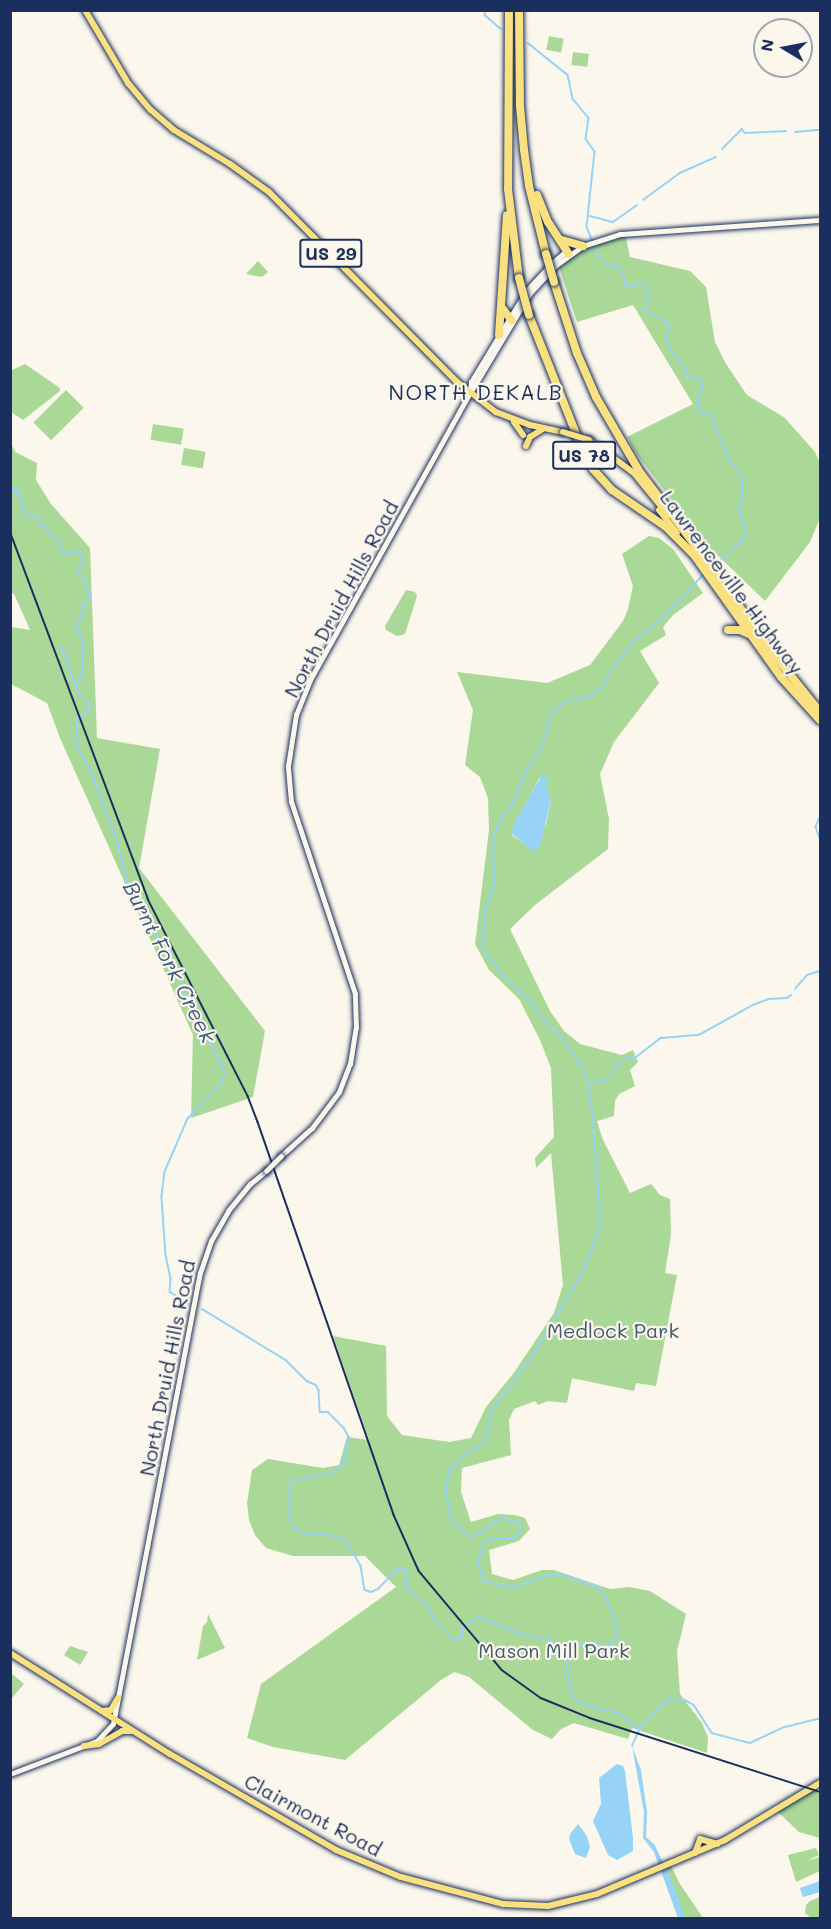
<!DOCTYPE html>
<style>
body{margin:0}
#map{position:relative;width:831px;height:1929px;overflow:hidden;background:#fbf7ec;font-family:Mali,sans-serif}
div>[style]{position:absolute}
.green>*{inset:0;background:#aad897;transform-origin:0 0}
.water>*{inset:0;background:#97d3f7}
.stream>*{height:1.5px;margin:-0.75px;padding:0 0.75px;transform-origin:0.75px;border-radius:0.75px;background:#97d3f7}
.roads{filter:drop-shadow(0 0 2px #1b2f5e) drop-shadow(0 0 2px #1b2f5e)}
.secondary>*{height:4.5px;margin:-2.25px;padding:0 2.25px;transform-origin:2.25px;border-radius:2.25px;background:#fbf7ec}
.primary>*{height:6px;margin:-3px;padding:0 3px;transform-origin:3px;border-radius:3px;background:#f9e181}
.highway>*{height:8px;margin:-4px;padding:0 4px;transform-origin:4px;border-radius:4px;background:#f9e181}
.rail>*{height:1.5px;margin:-0.75px;padding:0 0.75px;transform-origin:0.75px;border-radius:0.75px;background:#1b2f5e}
.bridges{filter:drop-shadow(0 0 2px #1b2f5e) drop-shadow(0 0 2px #1b2f5e)}
.secondary-bridge>*{height:4.5px;margin:-2.25px;padding:0 2.25px;transform-origin:2.25px;border-radius:2.25px;background:#fbf7ec}
.primary-bridge>*{height:6px;margin:-3px;padding:0 3px;transform-origin:3px;border-radius:3px;background:#f9e181}
.highway-bridge>*{height:8px;margin:-4px;padding:0 4px;transform-origin:4px;border-radius:4px;background:#f9e181}
span{translate:-50% -50%;white-space:nowrap;text-align:center;line-height:1.15;-webkit-text-stroke:4.5px #fbf7ec;paint-order:stroke}
.shield-label span{padding:2px 4px;background:#fbf7ec;border:2px solid;border-radius:4px;-webkit-text-stroke-width:0}
.shield-label{font-size:18px;color:#1b2f5e;font-weight:700}
.street-label{font-size:20px;color:#1b2f5e}
.park-label{font-size:20px;color:#3f596c}
.neighbourhood-label{font-size:21px;color:#1b2f5e;letter-spacing:1.5px}
.water-label{font-size:21px;color:#3a5884;font-style:italic}
.frame{position:absolute;inset:0;border:12px solid #1b2f5e;pointer-events:none}
.north{position:absolute;left:753px;top:18px;width:60px;height:60px;box-sizing:border-box;background:#fbf7ec;border:2px solid #a1a7b3;border-radius:50%;rotate:280deg;font-size:16px;font-weight:700;line-height:24px;text-align:center;color:#1b2f5e}
.north::after{content:'';display:block;margin:auto;width:21px;height:27px;background:#1b2f5e;clip-path:polygon(50% 0,100% 100%,50% 72%,0 100%)}
</style>
<div id="map">
<div class="green">
<i style="left:549px;top:36px;width:15px;height:14px;rotate:11deg"></i>
<i style="left:573px;top:52px;width:16px;height:13px;rotate:7deg"></i>
<i style="clip-path:polygon(625px 233px,630px 257px,690px 271px,706px 287px,715px 342px,726px 364px,747px 395px,785px 418px,815px 452px,820px 463px,820px 518px,810px 542px,765px 601px,706px 544px,635px 452px,627px 437px,693px 404px,633px 305px,577px 322px,558px 264px,584px 249px)"></i>
<i style="clip-path:polygon(258px 261px,268px 272px,262px 277px,246px 274px)"></i>
<i style="clip-path:polygon(25px 364px,60px 388px,60px 391px,23px 420px,11px 412px,10px 371px)"></i>
<i style="left:66px;top:390px;width:25px;height:46px;rotate:45deg"></i>
<i style="left:153px;top:424px;width:31px;height:16px;rotate:9deg"></i>
<i style="clip-path:polygon(10px 441px,15px 452px,37px 463px,36px 480px,51px 504px,90px 548px,97px 738px,160px 749px,139px 868px,265px 1031px,253px 1097px,191px 1118px,193px 1035px,60px 738px,47px 703px,11px 684px,11px 627px,30px 630px,14px 594px,11px 593px)"></i>
<i style="left:184px;top:448px;width:22px;height:17px;rotate:10deg"></i>
<i style="clip-path:polygon(evenodd,649px 536px,659px 538px,673px 549px,703px 593px,673px 615px,663px 627px,666px 635px,640px 651px,659px 683px,614px 742px,600px 774px,609px 819px,608px 849px,535px 905px,510px 929px,550px 1011px,564px 1031px,580px 1044px,622px 1055px,633px 1050px,638px 1062px,630px 1070px,635px 1086px,619px 1094px,615px 1101px,614px 1116px,597px 1121px,603px 1140px,630px 1193px,651px 1184px,660px 1195px,670px 1199px,671px 1235px,665px 1273px,677px 1275px,656px 1386px,636px 1383px,634px 1391px,572px 1378px,567px 1403px,548px 1401px,538px 1405px,535px 1401px,514px 1409px,509px 1420px,511px 1455px,462px 1468px,461px 1492px,471px 1522px,498px 1514px,514px 1515px,525px 1518px,530px 1529px,519px 1541px,489px 1550px,492px 1574px,513px 1580px,542px 1570px,554px 1570px,610px 1589px,629px 1587px,650px 1591px,686px 1614px,677px 1651px,680px 1694px,702px 1723px,708px 1737px,707px 1753px,632px 1728px,628px 1739px,574px 1723px,561px 1729px,552px 1739px,533px 1730px,469px 1677px,454px 1672px,441px 1680px,345px 1760px,273px 1747px,247px 1738px,261px 1684px,396px 1587px,365px 1556px,293px 1556px,266px 1548px,255px 1535px,249px 1520px,247px 1503px,252px 1470px,268px 1459px,323px 1468px,339px 1465px,347px 1437px,369px 1440px,333px 1336px,386px 1346px,387px 1416px,402px 1435px,449px 1442px,471px 1438px,486px 1407px,513px 1374px,554px 1313px,563px 1285px,551px 1153px,536px 1168px,535px 1158px,554px 1137px,551px 1068px,540px 1040px,519px 999px,489px 970px,475px 944px,489px 830px,488px 798px,480px 777px,465px 765px,473px 710px,457px 672px,547px 683px,590px 665px,623px 621px,628px 609px,633px 586px,622px 554px,649px 536px,540px 777px,551px 800px,546px 824px,530px 848px,512px 835px,512px 830px,540px 777px)"></i>
<i style="clip-path:polygon(406px 590px,415px 592px,417px 596px,405px 634px,397px 636px,386px 630px,385px 626px)"></i>
<i style="clip-path:polygon(208px 1614px,225px 1648px,197px 1660px,203px 1626px,207px 1622px)"></i>
<i style="clip-path:polygon(70px 1646px,88px 1652px,80px 1665px,64px 1655px)"></i>
<i style="clip-path:polygon(11px 1673px,24px 1684px,11px 1699px)"></i>
<i style="clip-path:polygon(810px 1789px,820px 1792px,820px 1838px,799px 1832px,777px 1811px)"></i>
<i style="clip-path:polygon(816px 1848px,819px 1855px,807px 1861px,820px 1857px,820px 1871px,796px 1882px,788px 1855px)"></i>
<i style="clip-path:polygon(670px 1864px,680px 1884px,703px 1918px,682px 1918px,662px 1867px)"></i>
<i style="clip-path:polygon(820px 1897px,820px 1918px,811px 1918px,805px 1913px,806px 1905px,810px 1901px)"></i>
</div>
<div class="water">
<i style="clip-path:polygon(542px 775px,548px 778px,546px 787px,551px 800px,540px 846px,534px 852px,511px 833px,517px 818px)"></i>
<i style="clip-path:polygon(632px 1746px,641px 1770px,647px 1812px,646px 1837px,654px 1844px,671px 1878px,685px 1918px,678px 1918px,654px 1852px,643px 1838px,644px 1812px)"></i>
<i style="clip-path:polygon(617px 1764px,623px 1766px,625px 1771px,633px 1838px,633px 1851px,617px 1860px,608px 1855px,593px 1821px,601px 1804px,599px 1778px)"></i>
<i style="clip-path:polygon(578px 1824px,587px 1836px,590px 1847px,586px 1858px,575px 1854px,569px 1839px,570px 1834px)"></i>
<i style="clip-path:polygon(820px 1881px,820px 1892px,803px 1897px,800px 1888px)"></i>
</div>
<div class="stream">
<i style="left:486px;top:10px;width:5px;rotate:101deg"></i>
<i style="left:485px;top:15px;width:21px;rotate:41deg"></i>
<i style="left:528px;top:43px;width:51px;rotate:38.7deg"></i>
<i style="left:568px;top:75px;width:25px;rotate:78deg"></i>
<i style="left:573px;top:99px;width:25px;rotate:50deg"></i>
<i style="left:589px;top:118px;width:21px;rotate:98deg"></i>
<i style="left:586px;top:139px;width:16px;rotate:55deg"></i>
<i style="left:595px;top:152px;width:75px;rotate:96.1deg"></i>
<i style="left:587px;top:227px;width:31px;rotate:68deg"></i>
<i style="left:599px;top:256px;width:13px;rotate:48deg"></i>
<i style="left:608px;top:266px;width:9px;rotate:-6deg"></i>
<i style="left:617px;top:265px;width:15px;rotate:58deg"></i>
<i style="left:625px;top:278px;width:8px;rotate:83deg"></i>
<i style="left:626px;top:286px;width:6px;rotate:9deg"></i>
<i style="left:632px;top:287px;width:9px;rotate:-36deg"></i>
<i style="left:639px;top:282px;width:9px;rotate:27deg"></i>
<i style="left:647px;top:286px;width:10px;rotate:79deg"></i>
<i style="left:649px;top:296px;width:15px;rotate:106deg"></i>
<i style="left:645px;top:310px;width:28px;rotate:30deg"></i>
<i style="left:669px;top:324px;width:18px;rotate:96deg"></i>
<i style="left:667px;top:342px;width:8px;rotate:60deg"></i>
<i style="left:671px;top:349px;width:19px;rotate:51deg"></i>
<i style="left:683px;top:364px;width:13px;rotate:72deg"></i>
<i style="left:687px;top:376px;width:14px;rotate:12deg"></i>
<i style="left:701px;top:379px;width:6px;rotate:72deg"></i>
<i style="left:703px;top:385px;width:23px;rotate:103deg"></i>
<i style="left:698px;top:407px;width:6px;rotate:59deg"></i>
<i style="left:701px;top:412px;width:10px;rotate:17deg"></i>
<i style="left:711px;top:415px;width:49px;rotate:67.1deg"></i>
<i style="left:730px;top:460px;width:20px;rotate:49deg"></i>
<i style="left:743px;top:475px;width:24px;rotate:92deg"></i>
<i style="left:742px;top:499px;width:11px;rotate:105deg"></i>
<i style="left:739px;top:510px;width:19px;rotate:69deg"></i>
<i style="left:746px;top:528px;width:10px;rotate:96deg"></i>
<i style="left:745px;top:538px;width:41px;rotate:137deg"></i>
<i style="left:795px;top:132px;width:25px;rotate:-5deg"></i>
<i style="left:722px;top:149px;width:28px;rotate:-45deg"></i>
<i style="left:742px;top:129px;width:5px;rotate:53deg"></i>
<i style="left:745px;top:133px;width:41px;rotate:-2.8deg"></i>
<i style="left:643px;top:200px;width:46px;rotate:-36.1deg"></i>
<i style="left:680px;top:173px;width:39px;rotate:-24deg"></i>
<i style="left:590px;top:216px;width:24px;rotate:15deg"></i>
<i style="left:613px;top:222px;width:29px;rotate:-35deg"></i>
<i style="left:12px;top:488px;width:5px;rotate:11deg"></i>
<i style="left:17px;top:489px;width:4px;rotate:63deg"></i>
<i style="left:10px;top:489px;width:10px;rotate:24deg"></i>
<i style="left:19px;top:493px;width:23px;rotate:72deg"></i>
<i style="left:26px;top:515px;width:13px;rotate:9deg"></i>
<i style="left:39px;top:517px;width:7px;rotate:90deg"></i>
<i style="left:39px;top:524px;width:8px;rotate:23deg"></i>
<i style="left:46px;top:527px;width:9px;rotate:58deg"></i>
<i style="left:51px;top:535px;width:9px;rotate:27deg"></i>
<i style="left:59px;top:539px;width:13px;rotate:77deg"></i>
<i style="left:62px;top:552px;width:5px;rotate:22deg"></i>
<i style="left:67px;top:554px;width:12px;rotate:-14deg"></i>
<i style="left:79px;top:551px;width:10px;rotate:61deg"></i>
<i style="left:84px;top:560px;width:14px;rotate:115deg"></i>
<i style="left:78px;top:573px;width:12px;rotate:48deg"></i>
<i style="left:86px;top:582px;width:18px;rotate:74deg"></i>
<i style="left:91px;top:599px;width:11px;rotate:142deg"></i>
<i style="left:82px;top:606px;width:7px;rotate:74deg"></i>
<i style="left:84px;top:613px;width:16px;rotate:117deg"></i>
<i style="left:77px;top:627px;width:20px;rotate:70deg"></i>
<i style="left:84px;top:646px;width:26px;rotate:92deg"></i>
<i style="left:83px;top:672px;width:19px;rotate:111deg"></i>
<i style="left:76px;top:690px;width:18px;rotate:45deg"></i>
<i style="left:89px;top:703px;width:5px;rotate:79deg"></i>
<i style="left:90px;top:708px;width:5px;rotate:112deg"></i>
<i style="left:88px;top:713px;width:12px;rotate:149deg"></i>
<i style="left:78px;top:719px;width:26px;rotate:94deg"></i>
<i style="left:76px;top:745px;width:30px;rotate:60deg"></i>
<i style="left:91px;top:771px;width:71px;rotate:69.3deg"></i>
<i style="left:116px;top:837px;width:48px;rotate:75.4deg"></i>
<i style="left:128px;top:883px;width:33px;rotate:57deg"></i>
<i style="left:146px;top:911px;width:179px;rotate:63.9deg"></i>
<i style="left:225px;top:1072px;width:10px;rotate:101deg"></i>
<i style="left:223px;top:1082px;width:51px;rotate:133.4deg"></i>
<i style="left:188px;top:1119px;width:58px;rotate:113.5deg"></i>
<i style="left:165px;top:1172px;width:25px;rotate:97deg"></i>
<i style="left:162px;top:1197px;width:58px;rotate:86.1deg"></i>
<i style="left:166px;top:1255px;width:25px;rotate:78deg"></i>
<i style="left:171px;top:1279px;width:13px;rotate:94deg"></i>
<i style="left:170px;top:1292px;width:21px;rotate:31deg"></i>
<i style="left:62px;top:647px;width:41px;rotate:70.3deg"></i>
<i style="left:820px;top:818px;width:10px;rotate:114deg"></i>
<i style="left:816px;top:827px;width:12px;rotate:70deg"></i>
<i style="left:795px;top:989px;width:18px;rotate:-49deg"></i>
<i style="left:807px;top:975px;width:14px;rotate:-17deg"></i>
<i style="left:588px;top:1082px;width:17px;rotate:-3deg"></i>
<i style="left:605px;top:1081px;width:29px;rotate:-49deg"></i>
<i style="left:624px;top:1059px;width:11px;rotate:-5deg"></i>
<i style="left:635px;top:1058px;width:33px;rotate:-38deg"></i>
<i style="left:661px;top:1038px;width:38px;rotate:-5deg"></i>
<i style="left:699px;top:1035px;width:62px;rotate:-29.1deg"></i>
<i style="left:753px;top:1005px;width:17px;rotate:-21deg"></i>
<i style="left:769px;top:999px;width:18px;rotate:-3deg"></i>
<i style="left:787px;top:998px;width:5px;rotate:-37deg"></i>
<i style="left:202px;top:1309px;width:98px;rotate:31.3deg"></i>
<i style="left:286px;top:1360px;width:30px;rotate:45deg"></i>
<i style="left:307px;top:1381px;width:10px;rotate:24deg"></i>
<i style="left:316px;top:1385px;width:6px;rotate:59deg"></i>
<i style="left:319px;top:1390px;width:22px;rotate:87deg"></i>
<i style="left:320px;top:1412px;width:8px"></i>
<i style="left:328px;top:1412px;width:23px;rotate:45deg"></i>
<i style="left:344px;top:1428px;width:10px;rotate:61deg"></i>
<i style="left:349px;top:1437px;width:27px;rotate:98deg"></i>
<i style="left:345px;top:1464px;width:18px;rotate:146deg"></i>
<i style="left:330px;top:1474px;width:41px;rotate:168.7deg"></i>
<i style="left:290px;top:1482px;width:35px;rotate:90deg"></i>
<i style="left:290px;top:1517px;width:13px;rotate:67deg"></i>
<i style="left:295px;top:1529px;width:16px;rotate:18deg"></i>
<i style="left:310px;top:1534px;width:30px;rotate:4deg"></i>
<i style="left:340px;top:1536px;width:15px;rotate:48deg"></i>
<i style="left:350px;top:1547px;width:22px;rotate:60deg"></i>
<i style="left:361px;top:1566px;width:24px;rotate:81deg"></i>
<i style="left:365px;top:1590px;width:6px;rotate:18deg"></i>
<i style="left:371px;top:1592px;width:8px;rotate:-23deg"></i>
<i style="left:378px;top:1589px;width:29px;rotate:-46deg"></i>
<i style="left:398px;top:1568px;width:5px"></i>
<i style="left:403px;top:1568px;width:6px;rotate:39deg"></i>
<i style="left:408px;top:1572px;width:15px;rotate:98deg"></i>
<i style="left:406px;top:1587px;width:31px;rotate:42deg"></i>
<i style="left:429px;top:1608px;width:12px;rotate:66deg"></i>
<i style="left:434px;top:1619px;width:29px;rotate:46deg"></i>
<i style="left:454px;top:1640px;width:9px;rotate:-13deg"></i>
<i style="left:463px;top:1638px;width:11px;rotate:-95deg"></i>
<i style="left:462px;top:1627px;width:20px;rotate:-30deg"></i>
<i style="left:479px;top:1617px;width:51px;rotate:22deg"></i>
<i style="left:526px;top:1636px;width:22px;rotate:8deg"></i>
<i style="left:548px;top:1639px;width:21px;rotate:37deg"></i>
<i style="left:565px;top:1652px;width:45px;rotate:81deg"></i>
<i style="left:572px;top:1696px;width:11px;rotate:41deg"></i>
<i style="left:580px;top:1703px;width:40px;rotate:14.4deg"></i>
<i style="left:619px;top:1713px;width:27px;rotate:39deg"></i>
<i style="left:567px;top:1662px;width:18px;rotate:-56deg"></i>
<i style="left:577px;top:1647px;width:9px;rotate:-21deg"></i>
<i style="left:585px;top:1644px;width:23px;rotate:5deg"></i>
<i style="left:608px;top:1646px;width:13px;rotate:-42deg"></i>
<i style="left:618px;top:1637px;width:27px;rotate:-103deg"></i>
<i style="left:612px;top:1611px;width:26px;rotate:-118deg"></i>
<i style="left:600px;top:1588px;width:44px;rotate:-161.6deg"></i>
<i style="left:558px;top:1574px;width:12px;rotate:171deg"></i>
<i style="left:546px;top:1576px;width:35px;rotate:160deg"></i>
<i style="left:513px;top:1588px;width:30px;rotate:-168deg"></i>
<i style="left:484px;top:1582px;width:21px;rotate:-107deg"></i>
<i style="left:478px;top:1562px;width:21px;rotate:-73deg"></i>
<i style="left:484px;top:1542px;width:10px;rotate:-24deg"></i>
<i style="left:493px;top:1538px;width:21px"></i>
<i style="left:514px;top:1538px;width:8px;rotate:-40deg"></i>
<i style="left:520px;top:1533px;width:6px;rotate:-81deg"></i>
<i style="left:521px;top:1527px;width:5px;rotate:-127deg"></i>
<i style="left:518px;top:1523px;width:15px;rotate:-164deg"></i>
<i style="left:504px;top:1519px;width:9px;rotate:162deg"></i>
<i style="left:495px;top:1522px;width:21px;rotate:141deg"></i>
<i style="left:479px;top:1535px;width:9px;rotate:167deg"></i>
<i style="left:470px;top:1537px;width:23px;rotate:-142deg"></i>
<i style="left:452px;top:1523px;width:25px;rotate:-101deg"></i>
<i style="left:447px;top:1498px;width:17px;rotate:-90deg"></i>
<i style="left:447px;top:1481px;width:13px;rotate:-72deg"></i>
<i style="left:451px;top:1469px;width:16px;rotate:-47deg"></i>
<i style="left:462px;top:1457px;width:29px;rotate:-34deg"></i>
<i style="left:486px;top:1441px;width:32px;rotate:-79deg"></i>
<i style="left:492px;top:1410px;width:69px;rotate:-53.3deg"></i>
<i style="left:533px;top:1355px;width:101px;rotate:-59.1deg"></i>
<i style="left:585px;top:1268px;width:47px;rotate:-70deg"></i>
<i style="left:601px;top:1224px;width:104px;rotate:-94.4deg"></i>
<i style="left:593px;top:1120px;width:37px;rotate:-98deg"></i>
<i style="left:588px;top:1083px;width:21px;rotate:-113deg"></i>
<i style="left:580px;top:1064px;width:37px;rotate:-126deg"></i>
<i style="left:558px;top:1034px;width:27px;rotate:-135deg"></i>
<i style="left:539px;top:1015px;width:14px;rotate:-120deg"></i>
<i style="left:532px;top:1003px;width:40px;rotate:-137deg"></i>
<i style="left:503px;top:976px;width:34px;rotate:-127deg"></i>
<i style="left:483px;top:949px;width:34px;rotate:-88deg"></i>
<i style="left:484px;top:915px;width:35px;rotate:-72deg"></i>
<i style="left:495px;top:882px;width:41px;rotate:-94.2deg"></i>
<i style="left:492px;top:841px;width:28px;rotate:-67deg"></i>
<i style="left:503px;top:815px;width:17px;rotate:-50deg"></i>
<i style="left:514px;top:802px;width:31px;rotate:-69deg"></i>
<i style="left:525px;top:773px;width:31px;rotate:-57deg"></i>
<i style="left:542px;top:747px;width:34px;rotate:-75deg"></i>
<i style="left:551px;top:714px;width:21px;rotate:-41deg"></i>
<i style="left:567px;top:700px;width:19px;rotate:-6deg"></i>
<i style="left:586px;top:698px;width:19px;rotate:-32deg"></i>
<i style="left:602px;top:688px;width:19px;rotate:-62deg"></i>
<i style="left:611px;top:671px;width:38px;rotate:-53deg"></i>
<i style="left:634px;top:641px;width:41px;rotate:-39.1deg"></i>
<i style="left:666px;top:615px;width:56px;rotate:-47.2deg"></i>
<i style="left:632px;top:1746px;width:22px;rotate:-66deg"></i>
<i style="left:641px;top:1726px;width:39px;rotate:-44deg"></i>
<i style="left:669px;top:1699px;width:16px;rotate:4deg"></i>
<i style="left:685px;top:1700px;width:10px;rotate:29deg"></i>
<i style="left:694px;top:1705px;width:33px;rotate:57deg"></i>
<i style="left:712px;top:1733px;width:31px;rotate:15deg"></i>
<i style="left:742px;top:1741px;width:8px;rotate:14deg"></i>
<i style="left:750px;top:1743px;width:38px;rotate:-25deg"></i>
<i style="left:785px;top:1727px;width:36px;rotate:-14deg"></i>
</div>
<div class="roads">
<div class="secondary">
<i style="left:470px;top:391px;width:9px;rotate:-84deg"></i>
<i style="left:471px;top:382px;width:108px;rotate:-58.7deg"></i>
<i style="left:527px;top:290px;width:38px;rotate:-47deg"></i>
<i style="left:553px;top:262px;width:13px;rotate:-39deg"></i>
<i style="left:563px;top:254px;width:6px"></i>
<i style="left:281px;top:1156px;width:42px;rotate:-42.1deg"></i>
<i style="left:312px;top:1128px;width:45px;rotate:-53.1deg"></i>
<i style="left:339px;top:1092px;width:30px;rotate:-69deg"></i>
<i style="left:350px;top:1064px;width:36px;rotate:-81deg"></i>
<i style="left:356px;top:1028px;width:34px;rotate:-92deg"></i>
<i style="left:355px;top:994px;width:202px;rotate:-108.4deg"></i>
<i style="left:291px;top:802px;width:36px;rotate:-95deg"></i>
<i style="left:288px;top:766px;width:52px;rotate:-81.1deg"></i>
<i style="left:296px;top:715px;width:38px;rotate:-68deg"></i>
<i style="left:310px;top:680px;width:329px;rotate:-60.9deg"></i>
<i style="left:470px;top:393px;width:117px;rotate:-59deg"></i>
<i style="left:530px;top:293px;width:37px;rotate:-47deg"></i>
<i style="left:555px;top:266px;width:34px;rotate:-36deg"></i>
<i style="left:583px;top:246px;width:39px;rotate:-18deg"></i>
<i style="left:620px;top:234px;width:200px;rotate:-4deg"></i>
<i style="left:10px;top:1774px;width:93px;rotate:-20.8deg"></i>
<i style="left:97px;top:1741px;width:23px;rotate:-47deg"></i>
<i style="left:113px;top:1724px;width:459px;rotate:-79.1deg"></i>
<i style="left:200px;top:1273px;width:34px;rotate:-71deg"></i>
<i style="left:211px;top:1241px;width:34px;rotate:-60deg"></i>
<i style="left:228px;top:1211px;width:35px;rotate:-51deg"></i>
<i style="left:250px;top:1184px;width:21px;rotate:-39deg"></i>
</div>
<div class="primary">
<i style="left:85px;top:10px;width:85px;rotate:59.5deg"></i>
<i style="left:128px;top:83px;width:35px;rotate:50deg"></i>
<i style="left:151px;top:110px;width:30px;rotate:41deg"></i>
<i style="left:174px;top:130px;width:66px;rotate:31.3deg"></i>
<i style="left:230px;top:164px;width:48px;rotate:35.7deg"></i>
<i style="left:269px;top:192px;width:266px;rotate:45.3deg"></i>
<i style="left:456px;top:381px;width:51px;rotate:37.8deg"></i>
<i style="left:496px;top:412px;width:36px;rotate:21deg"></i>
<i style="left:530px;top:425px;width:34px;rotate:12deg"></i>
<i style="left:514px;top:422px;width:16px;rotate:55deg"></i>
<i style="left:589px;top:440px;width:56px;rotate:36.3deg"></i>
<i style="left:634px;top:473px;width:54px;rotate:51deg"></i>
<i style="left:526px;top:446px;width:10px;rotate:-66deg"></i>
<i style="left:530px;top:437px;width:15px;rotate:-32deg"></i>
<i style="left:659px;top:510px;width:29px;rotate:52deg"></i>
<i style="left:10px;top:1653px;width:189px;rotate:32.3deg"></i>
<i style="left:170px;top:1754px;width:192px;rotate:30deg"></i>
<i style="left:336px;top:1850px;width:70px;rotate:22.6deg"></i>
<i style="left:401px;top:1877px;width:106px;rotate:14.8deg"></i>
<i style="left:503px;top:1904px;width:45px;rotate:2.5deg"></i>
<i style="left:548px;top:1906px;width:50px;rotate:-13.8deg"></i>
<i style="left:597px;top:1894px;width:139px;rotate:-22.9deg"></i>
<i style="left:725px;top:1840px;width:111px;rotate:-31deg"></i>
<i style="left:102px;top:1711px;width:9px;rotate:-6deg"></i>
<i style="left:111px;top:1710px;width:14px;rotate:-60deg"></i>
<i style="left:84px;top:1746px;width:15px;rotate:-8deg"></i>
<i style="left:99px;top:1744px;width:26px;rotate:-29deg"></i>
<i style="left:122px;top:1731px;width:9px"></i>
<i style="left:695px;top:1853px;width:15px;rotate:-70deg"></i>
<i style="left:700px;top:1839px;width:18px;rotate:16deg"></i>
</div>
<div class="highway">
<i style="left:509px;top:10px;width:179px;rotate:90.3deg"></i>
<i style="left:508px;top:189px;width:90px;rotate:83deg"></i>
<i style="left:519px;top:10px;width:96px;rotate:89.4deg"></i>
<i style="left:520px;top:106px;width:44px;rotate:84.8deg"></i>
<i style="left:524px;top:150px;width:36px;rotate:82deg"></i>
<i style="left:529px;top:186px;width:70px;rotate:76deg"></i>
<i style="left:537px;top:195px;width:29px;rotate:68deg"></i>
<i style="left:548px;top:222px;width:38px;rotate:57deg"></i>
<i style="left:562px;top:240px;width:22px;rotate:16deg"></i>
<i style="left:554px;top:282px;width:75px;rotate:72.1deg"></i>
<i style="left:577px;top:353px;width:48px;rotate:66.6deg"></i>
<i style="left:596px;top:397px;width:86px;rotate:59.8deg"></i>
<i style="left:639px;top:471px;width:131px;rotate:53deg"></i>
<i style="left:718px;top:576px;width:85px;rotate:55deg"></i>
<i style="left:767px;top:646px;width:85px;rotate:51.2deg"></i>
<i style="left:502px;top:308px;width:16px;rotate:52deg"></i>
<i style="left:529px;top:315px;width:144px;rotate:68.4deg"></i>
<i style="left:582px;top:449px;width:23px;rotate:61deg"></i>
<i style="left:593px;top:469px;width:28px;rotate:48deg"></i>
<i style="left:612px;top:490px;width:65px;rotate:34.4deg"></i>
<i style="left:666px;top:527px;width:40px;rotate:45deg"></i>
<i style="left:694px;top:555px;width:150px;rotate:54.5deg"></i>
<i style="left:781px;top:677px;width:58px;rotate:47.8deg"></i>
<i style="left:499px;top:335px;width:120px;rotate:-86.2deg"></i>
<i style="left:728px;top:630px;width:12px"></i>
<i style="left:740px;top:630px;width:10px;rotate:24deg"></i>
</div>
</div>
<div class="rail">
<i style="left:10px;top:531px;width:393px;rotate:69.4deg"></i>
<i style="left:148px;top:899px;width:221px;rotate:63.1deg"></i>
<i style="left:248px;top:1096px;width:28px;rotate:69deg"></i>
<i style="left:258px;top:1122px;width:416px;rotate:70.9deg"></i>
<i style="left:394px;top:1515px;width:61px;rotate:65.9deg"></i>
<i style="left:419px;top:1571px;width:129px;rotate:50deg"></i>
<i style="left:502px;top:1670px;width:48px;rotate:35.7deg"></i>
<i style="left:541px;top:1698px;width:53px;rotate:22.2deg"></i>
<i style="left:590px;top:1718px;width:242px;rotate:17.8deg"></i>
</div>
<div class="bridges">
<div class="secondary-bridge">
<i style="left:266px;top:1171px;width:21px;rotate:-45deg"></i>
</div>
<div class="primary-bridge">
<i style="left:563px;top:432px;width:27px;rotate:17deg"></i>
</div>
<div class="highway-bridge">
<i style="left:546px;top:254px;width:29px;rotate:74deg"></i>
<i style="left:519px;top:278px;width:38px;rotate:75deg"></i>
</div>
</div>
<div class="shield-label">
<span style="left:331px;top:253px">US 29</span>
<span style="left:584px;top:455px">US 78</span>
</div>
<div class="street-label">
<span style="left:732px;top:582px;rotate:53deg">Lawrenceville Highway</span>
<span style="left:341px;top:599px;rotate:-62deg">North Druid Hills Road</span>
<span style="left:167px;top:1368px;rotate:-79deg">North Druid Hills Road</span>
<span style="left:313px;top:1815px;rotate:28deg">Clairmont Road</span>
</div>
<div class="park-label">
<span style="left:613px;top:1330px">Medlock Park</span>
<span style="left:554px;top:1650px">Mason Mill Park</span>
</div>
<div class="neighbourhood-label">
<span style="left:476px;top:392px">NORTH DEKALB</span>
</div>
<div class="water-label">
<span style="left:170px;top:962px;rotate:63deg">Burnt Fork Creek</span>
</div>
<div class="frame"></div>
<div class="north">N</div>
</div>
